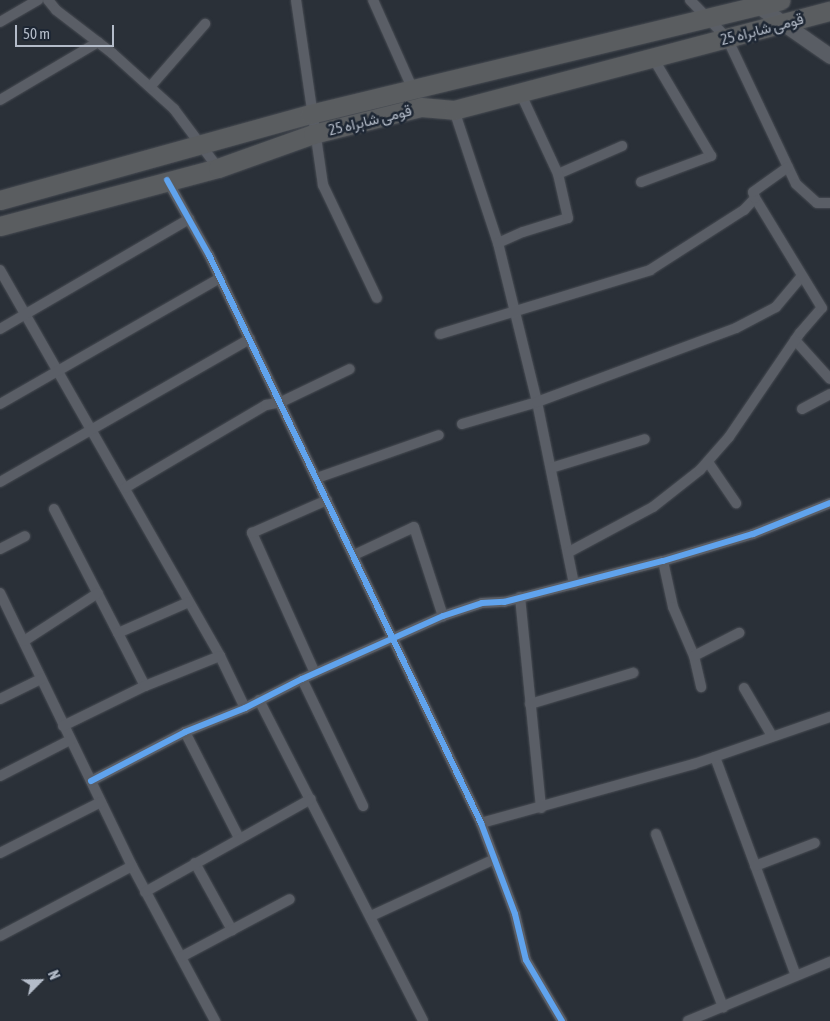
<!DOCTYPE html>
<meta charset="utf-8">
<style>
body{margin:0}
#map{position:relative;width:830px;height:1021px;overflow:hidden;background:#2a3038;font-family:"Asap Condensed",Vazirmatn,sans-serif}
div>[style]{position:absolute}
.roads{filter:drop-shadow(0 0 1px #484c53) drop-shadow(0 0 1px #484c53)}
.street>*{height:10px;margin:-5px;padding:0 5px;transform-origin:5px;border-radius:5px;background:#5a5e66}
.secondary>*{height:15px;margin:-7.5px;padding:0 7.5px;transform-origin:7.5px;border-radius:7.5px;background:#595d64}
.highway>*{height:19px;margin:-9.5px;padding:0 9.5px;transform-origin:9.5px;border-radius:9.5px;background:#5a5d60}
.cycleway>*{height:6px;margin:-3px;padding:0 3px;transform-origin:3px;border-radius:3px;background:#60a3ed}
span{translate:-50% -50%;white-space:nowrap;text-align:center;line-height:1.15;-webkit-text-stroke:5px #1d2633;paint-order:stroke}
.street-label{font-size:15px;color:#b4bcc9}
.north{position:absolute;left:15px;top:956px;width:50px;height:50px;-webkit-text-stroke:4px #1d2633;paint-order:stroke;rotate:67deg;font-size:14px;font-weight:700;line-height:20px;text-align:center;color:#b4bcc9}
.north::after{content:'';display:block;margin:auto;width:18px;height:22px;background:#b4bcc9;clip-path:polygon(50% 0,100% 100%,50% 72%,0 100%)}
.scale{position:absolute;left:15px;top:25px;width:99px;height:22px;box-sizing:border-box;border:2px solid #b4bcc9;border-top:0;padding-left:6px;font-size:15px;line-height:18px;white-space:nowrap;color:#b4bcc9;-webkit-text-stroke:4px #1d2633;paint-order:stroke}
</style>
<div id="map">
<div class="roads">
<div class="street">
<i style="left:48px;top:0;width:13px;rotate:51deg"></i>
<i style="left:56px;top:10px;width:71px;rotate:37.5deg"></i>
<i style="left:112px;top:53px;width:84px;rotate:42.1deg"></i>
<i style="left:174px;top:109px;width:74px;rotate:53.3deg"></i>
<i style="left:296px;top:0;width:187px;rotate:81.7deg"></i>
<i style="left:323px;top:185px;width:125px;rotate:64.5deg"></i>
<i style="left:373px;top:0;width:101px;rotate:66deg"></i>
<i style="left:690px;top:0;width:53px;rotate:45.8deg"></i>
<i style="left:727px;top:38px;width:161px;rotate:64.7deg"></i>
<i style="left:796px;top:184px;width:28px;rotate:42deg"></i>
<i style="left:817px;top:203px;width:13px"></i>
<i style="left:0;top:22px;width:44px;rotate:-30.1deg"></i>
<i style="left:150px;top:87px;width:84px;rotate:-48.9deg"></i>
<i style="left:0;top:100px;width:114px;rotate:-30.6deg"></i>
<i style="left:454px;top:110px;width:140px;rotate:71.7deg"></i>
<i style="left:498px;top:243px;width:164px;rotate:76.2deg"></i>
<i style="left:537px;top:402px;width:186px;rotate:78.5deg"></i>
<i style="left:558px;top:174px;width:70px;rotate:-23.6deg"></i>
<i style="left:167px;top:180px;width:86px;rotate:60.8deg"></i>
<i style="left:209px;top:255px;width:630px;rotate:64.41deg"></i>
<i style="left:481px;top:823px;width:97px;rotate:69.5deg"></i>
<i style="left:515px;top:914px;width:47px;rotate:76.6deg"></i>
<i style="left:526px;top:960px;width:71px;rotate:59.5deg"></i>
<i style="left:641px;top:182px;width:75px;rotate:-20.4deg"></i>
<i style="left:711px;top:156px;width:114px;rotate:-120.6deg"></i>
<i style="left:498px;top:243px;width:27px;rotate:-24deg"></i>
<i style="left:523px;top:232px;width:47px;rotate:-17.3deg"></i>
<i style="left:568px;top:218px;width:45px;rotate:-102.8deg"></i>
<i style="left:558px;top:174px;width:90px;rotate:-114.9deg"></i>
<i style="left:0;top:270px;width:444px;rotate:60.3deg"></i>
<i style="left:220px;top:656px;width:58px;rotate:64.3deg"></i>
<i style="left:0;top:329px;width:219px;rotate:-30.2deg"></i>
<i style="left:440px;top:334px;width:220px;rotate:-16.9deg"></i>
<i style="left:650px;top:270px;width:112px;rotate:-32.6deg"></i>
<i style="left:744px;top:210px;width:16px;rotate:-47deg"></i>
<i style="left:795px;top:340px;width:52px;rotate:48.1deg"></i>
<i style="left:0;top:404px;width:254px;rotate:-29.8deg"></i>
<i style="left:802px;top:409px;width:32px;rotate:-28deg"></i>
<i style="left:462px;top:424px;width:78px;rotate:-16.3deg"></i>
<i style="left:537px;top:402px;width:212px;rotate:-20.4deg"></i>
<i style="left:736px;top:328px;width:45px;rotate:-27.7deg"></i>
<i style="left:776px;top:307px;width:40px;rotate:-50deg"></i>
<i style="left:708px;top:462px;width:50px;rotate:55.7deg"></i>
<i style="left:551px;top:468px;width:98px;rotate:-17.1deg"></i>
<i style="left:317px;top:478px;width:129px;rotate:-19.4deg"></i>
<i style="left:0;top:482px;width:288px;rotate:-29.8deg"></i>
<i style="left:125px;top:488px;width:164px;rotate:-30.5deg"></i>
<i style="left:266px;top:405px;width:15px;rotate:-11deg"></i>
<i style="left:281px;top:402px;width:76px;rotate:-25.6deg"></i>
<i style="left:54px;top:509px;width:140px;rotate:62.7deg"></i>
<i style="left:0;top:549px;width:28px;rotate:-27deg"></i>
<i style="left:569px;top:552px;width:95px;rotate:-28.2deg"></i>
<i style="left:653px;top:507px;width:60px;rotate:-38.2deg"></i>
<i style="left:700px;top:470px;width:44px;rotate:-48.7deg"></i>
<i style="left:729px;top:437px;width:126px;rotate:-55.7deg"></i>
<i style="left:800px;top:333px;width:33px;rotate:-49deg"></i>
<i style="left:822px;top:308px;width:129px;rotate:-121.3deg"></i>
<i style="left:755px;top:198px;width:6px;rotate:-108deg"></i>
<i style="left:753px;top:192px;width:43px;rotate:-35.5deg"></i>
<i style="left:354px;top:555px;width:66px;rotate:-25deg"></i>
<i style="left:414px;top:527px;width:94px;rotate:72deg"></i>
<i style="left:663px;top:561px;width:47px;rotate:77.7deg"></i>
<i style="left:673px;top:607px;width:53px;rotate:66.8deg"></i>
<i style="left:694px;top:656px;width:32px;rotate:77deg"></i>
<i style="left:0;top:593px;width:303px;rotate:64.2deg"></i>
<i style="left:132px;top:866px;width:176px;rotate:61.8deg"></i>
<i style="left:520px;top:597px;width:212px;rotate:84.3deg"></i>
<i style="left:24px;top:641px;width:88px;rotate:-33deg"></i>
<i style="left:694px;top:656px;width:51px;rotate:-27.1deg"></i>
<i style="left:315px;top:673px;width:154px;rotate:-114.2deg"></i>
<i style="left:252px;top:533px;width:82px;rotate:-23.7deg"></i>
<i style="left:302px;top:679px;width:141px;rotate:64.3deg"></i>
<i style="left:145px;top:686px;width:59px;rotate:-117deg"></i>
<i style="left:118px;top:633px;width:77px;rotate:-23.6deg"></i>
<i style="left:744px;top:688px;width:56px;rotate:59.7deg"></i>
<i style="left:0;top:699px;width:46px;rotate:-26deg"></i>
<i style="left:259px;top:700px;width:360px;rotate:62.9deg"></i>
<i style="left:530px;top:704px;width:108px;rotate:-16.8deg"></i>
<i style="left:63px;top:726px;width:91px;rotate:-26deg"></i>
<i style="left:145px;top:686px;width:81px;rotate:-21.8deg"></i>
<i style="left:185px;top:732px;width:119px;rotate:63deg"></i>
<i style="left:715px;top:757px;width:233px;rotate:69.7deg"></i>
<i style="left:0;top:776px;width:79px;rotate:-27.2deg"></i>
<i style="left:91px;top:781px;width:106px;rotate:-27.5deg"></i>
<i style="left:185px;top:732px;width:65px;rotate:-21.8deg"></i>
<i style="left:245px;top:708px;width:64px;rotate:-27deg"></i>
<i style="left:302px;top:679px;width:154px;rotate:-24.1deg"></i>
<i style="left:443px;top:616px;width:41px;rotate:-18.4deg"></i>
<i style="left:482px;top:603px;width:22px;rotate:-3deg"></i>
<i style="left:504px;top:602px;width:164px;rotate:-14.5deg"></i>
<i style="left:663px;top:561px;width:94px;rotate:-16.7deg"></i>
<i style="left:753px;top:534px;width:83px;rotate:-21.9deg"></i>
<i style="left:481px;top:823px;width:221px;rotate:-15.5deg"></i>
<i style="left:694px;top:764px;width:144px;rotate:-19.1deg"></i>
<i style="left:656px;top:834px;width:186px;rotate:68.8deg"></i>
<i style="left:0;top:853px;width:113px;rotate:-26.8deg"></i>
<i style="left:195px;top:863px;width:77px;rotate:61.1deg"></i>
<i style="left:755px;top:866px;width:64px;rotate:-21deg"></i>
<i style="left:145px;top:892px;width:190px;rotate:-29.3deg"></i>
<i style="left:371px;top:916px;width:136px;rotate:-24.7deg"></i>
<i style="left:0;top:936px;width:149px;rotate:-27.9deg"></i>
<i style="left:181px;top:957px;width:123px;rotate:-28deg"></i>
<i style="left:688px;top:1021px;width:154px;rotate:-22.6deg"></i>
</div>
<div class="secondary">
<i style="left:757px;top:5px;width:89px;rotate:34.9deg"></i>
</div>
<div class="highway">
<i style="left:0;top:200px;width:322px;rotate:-15.5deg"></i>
<i style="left:310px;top:114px;width:484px;rotate:-13.6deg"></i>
<i style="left:0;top:226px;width:226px;rotate:-14.9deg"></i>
<i style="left:218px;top:168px;width:101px;rotate:-19.7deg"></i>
<i style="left:313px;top:134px;width:111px;rotate:-14deg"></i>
<i style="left:421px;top:107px;width:33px;rotate:5deg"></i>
<i style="left:454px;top:110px;width:389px;rotate:-14.8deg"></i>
</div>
</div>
<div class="cycleway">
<i style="left:167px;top:180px;width:86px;rotate:60.8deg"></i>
<i style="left:209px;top:255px;width:630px;rotate:64.41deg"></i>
<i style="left:481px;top:823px;width:97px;rotate:69.5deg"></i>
<i style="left:515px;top:914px;width:47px;rotate:76.6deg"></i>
<i style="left:526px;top:960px;width:71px;rotate:59.5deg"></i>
<i style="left:91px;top:781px;width:106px;rotate:-27.5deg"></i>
<i style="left:185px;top:732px;width:65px;rotate:-21.8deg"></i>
<i style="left:245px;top:708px;width:64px;rotate:-27deg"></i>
<i style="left:302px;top:679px;width:154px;rotate:-24.1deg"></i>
<i style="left:443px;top:616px;width:41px;rotate:-18.4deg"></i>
<i style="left:482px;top:603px;width:22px;rotate:-3deg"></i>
<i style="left:504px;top:602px;width:164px;rotate:-14.5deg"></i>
<i style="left:663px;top:561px;width:94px;rotate:-16.7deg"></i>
<i style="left:753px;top:534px;width:83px;rotate:-21.9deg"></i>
</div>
<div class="street-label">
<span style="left:762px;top:29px;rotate:-15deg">قومی شاہراہ 25</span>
<span style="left:370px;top:120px;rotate:-14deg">قومی شاہراہ 25</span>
</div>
<div class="north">N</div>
<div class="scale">50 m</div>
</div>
